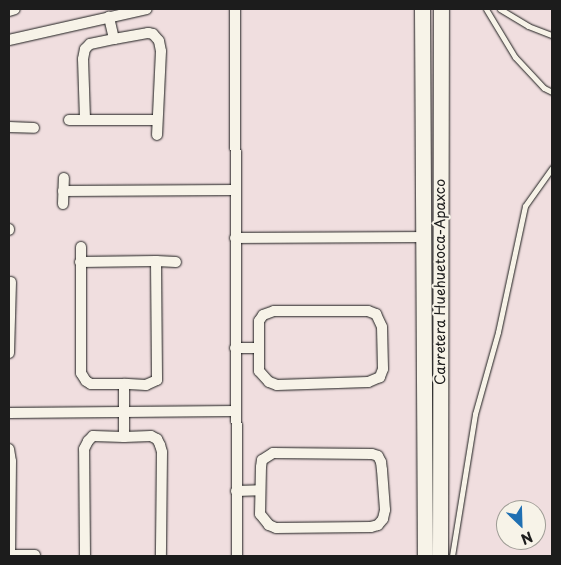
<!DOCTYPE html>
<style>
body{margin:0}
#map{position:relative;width:561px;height:565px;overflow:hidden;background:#f0dedf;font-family:"Playpen Sans",sans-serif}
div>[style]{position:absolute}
.roads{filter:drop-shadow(0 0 1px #1c1c1c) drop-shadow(0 0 1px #1c1c1c)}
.lane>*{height:5px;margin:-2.5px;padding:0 2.5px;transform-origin:2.5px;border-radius:2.5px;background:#f7f3e8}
.street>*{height:10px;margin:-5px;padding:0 5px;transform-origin:5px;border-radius:5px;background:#f7f3e8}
.secondary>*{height:15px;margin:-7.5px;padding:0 7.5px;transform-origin:7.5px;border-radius:7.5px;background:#f7f3e8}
span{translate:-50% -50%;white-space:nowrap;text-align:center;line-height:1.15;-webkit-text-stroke:4px #f7f3e8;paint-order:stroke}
.street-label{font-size:14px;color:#1c1c1c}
.frame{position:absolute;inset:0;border:10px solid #1c1c1c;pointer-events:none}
.north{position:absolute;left:496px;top:500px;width:50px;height:50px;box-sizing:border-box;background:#f7f3e8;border:1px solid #9f9d96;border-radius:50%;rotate:156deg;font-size:14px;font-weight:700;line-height:20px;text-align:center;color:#1c1c1c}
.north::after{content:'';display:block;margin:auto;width:18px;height:22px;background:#1f6fb2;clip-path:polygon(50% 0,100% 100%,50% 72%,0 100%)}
</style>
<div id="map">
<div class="roads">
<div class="lane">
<i style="left:486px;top:9px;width:56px;rotate:58.9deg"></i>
<i style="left:515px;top:57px;width:42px;rotate:46.9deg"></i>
<i style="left:544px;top:88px;width:9px;rotate:27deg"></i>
<i style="left:500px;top:9px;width:33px;rotate:31deg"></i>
<i style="left:528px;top:26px;width:26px;rotate:21deg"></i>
<i style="left:452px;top:556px;width:144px;rotate:-80.8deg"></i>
<i style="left:475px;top:414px;width:85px;rotate:-74.3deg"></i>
<i style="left:498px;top:332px;width:129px;rotate:-77.9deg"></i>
<i style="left:525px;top:206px;width:47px;rotate:-54.6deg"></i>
</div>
<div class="street">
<i style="left:235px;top:9px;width:547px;rotate:89.79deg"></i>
<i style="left:9px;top:11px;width:6px;rotate:-18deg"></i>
<i style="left:114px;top:39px;width:35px;rotate:-10deg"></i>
<i style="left:148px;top:33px;width:5px;rotate:11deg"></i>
<i style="left:153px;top:34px;width:9px;rotate:49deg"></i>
<i style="left:159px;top:41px;width:10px;rotate:79deg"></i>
<i style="left:161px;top:51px;width:84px;rotate:92.7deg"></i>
<i style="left:9px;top:40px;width:141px;rotate:-12.7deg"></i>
<i style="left:85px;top:119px;width:60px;rotate:-91.9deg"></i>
<i style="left:83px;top:59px;width:10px;rotate:-79deg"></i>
<i style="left:85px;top:49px;width:7px;rotate:-45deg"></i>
<i style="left:90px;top:44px;width:25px;rotate:-12deg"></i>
<i style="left:114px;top:39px;width:23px;rotate:-103deg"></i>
<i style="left:69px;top:120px;width:87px"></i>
<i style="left:9px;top:127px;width:25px;rotate:2deg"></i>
<i style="left:63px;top:191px;width:172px;rotate:-0.3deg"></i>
<i style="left:63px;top:204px;width:26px;rotate:-88deg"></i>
<i style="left:9px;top:229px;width:1px;rotate:90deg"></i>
<i style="left:235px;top:238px;width:190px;rotate:-0.3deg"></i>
<i style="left:81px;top:247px;width:126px;rotate:90deg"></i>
<i style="left:81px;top:373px;width:9px;rotate:58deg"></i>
<i style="left:86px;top:381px;width:6px;rotate:31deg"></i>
<i style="left:91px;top:384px;width:33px"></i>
<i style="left:124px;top:384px;width:53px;rotate:90deg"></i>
<i style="left:124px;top:437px;width:27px;rotate:-2deg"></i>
<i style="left:151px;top:436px;width:7px;rotate:27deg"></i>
<i style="left:157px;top:439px;width:7px;rotate:63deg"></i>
<i style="left:160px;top:445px;width:7px;rotate:74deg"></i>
<i style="left:162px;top:452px;width:104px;rotate:90.6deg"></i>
<i style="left:156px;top:261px;width:20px;rotate:3deg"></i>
<i style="left:80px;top:262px;width:76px;rotate:-0.8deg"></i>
<i style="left:156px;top:261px;width:119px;rotate:89.5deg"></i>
<i style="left:157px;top:380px;width:12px;rotate:156deg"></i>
<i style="left:146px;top:385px;width:22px;rotate:-177deg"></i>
<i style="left:274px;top:311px;width:94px"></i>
<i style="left:368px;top:311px;width:9px;rotate:21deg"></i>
<i style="left:376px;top:314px;width:14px;rotate:65deg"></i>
<i style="left:382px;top:327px;width:42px;rotate:88.6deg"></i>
<i style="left:383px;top:369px;width:9px;rotate:111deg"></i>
<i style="left:380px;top:377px;width:13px;rotate:157deg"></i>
<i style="left:368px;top:382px;width:91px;rotate:178.1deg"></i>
<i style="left:277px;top:385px;width:9px;rotate:-159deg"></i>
<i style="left:269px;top:382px;width:15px;rotate:-132deg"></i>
<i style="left:259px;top:371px;width:50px;rotate:-90deg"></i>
<i style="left:259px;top:321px;width:7px;rotate:-56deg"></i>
<i style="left:263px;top:315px;width:12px;rotate:-20deg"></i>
<i style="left:235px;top:348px;width:24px"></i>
<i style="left:9px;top:353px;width:71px;rotate:-88.4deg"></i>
<i style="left:9px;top:413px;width:227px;rotate:-0.5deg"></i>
<i style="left:9px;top:449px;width:12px;rotate:81deg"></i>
<i style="left:11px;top:461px;width:94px;rotate:90.6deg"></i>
<i style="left:273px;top:453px;width:99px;rotate:0.6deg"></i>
<i style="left:372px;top:454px;width:6px;rotate:18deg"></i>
<i style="left:378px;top:456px;width:7px;rotate:63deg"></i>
<i style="left:381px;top:462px;width:8px;rotate:83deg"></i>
<i style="left:382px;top:470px;width:40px;rotate:85.7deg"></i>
<i style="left:385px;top:510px;width:9px;rotate:103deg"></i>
<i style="left:383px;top:519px;width:8px;rotate:130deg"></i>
<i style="left:378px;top:525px;width:7px;rotate:164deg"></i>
<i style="left:371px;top:527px;width:95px;rotate:179.4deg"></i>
<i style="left:276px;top:528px;width:8px;rotate:-157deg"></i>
<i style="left:269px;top:525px;width:14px;rotate:-129deg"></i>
<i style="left:260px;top:514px;width:47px;rotate:-88.8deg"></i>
<i style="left:261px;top:467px;width:7px;rotate:-82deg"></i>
<i style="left:262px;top:460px;width:13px;rotate:-32deg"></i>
<i style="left:236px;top:491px;width:24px;rotate:-2deg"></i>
<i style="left:9px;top:555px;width:26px"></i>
<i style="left:85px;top:556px;width:107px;rotate:-90.5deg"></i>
<i style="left:84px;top:449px;width:9px;rotate:-63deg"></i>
<i style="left:88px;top:441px;width:7px;rotate:-45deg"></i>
<i style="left:93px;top:436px;width:31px;rotate:2deg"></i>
</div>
<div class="secondary">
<i style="left:422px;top:9px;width:547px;rotate:89.69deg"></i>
<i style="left:440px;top:556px;width:547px;rotate:-89.9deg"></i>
</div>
</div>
<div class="street-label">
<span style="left:440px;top:282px;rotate:-90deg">Carretera Huehuetoca-Apaxco</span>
</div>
<div class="frame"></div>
<div class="north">N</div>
</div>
